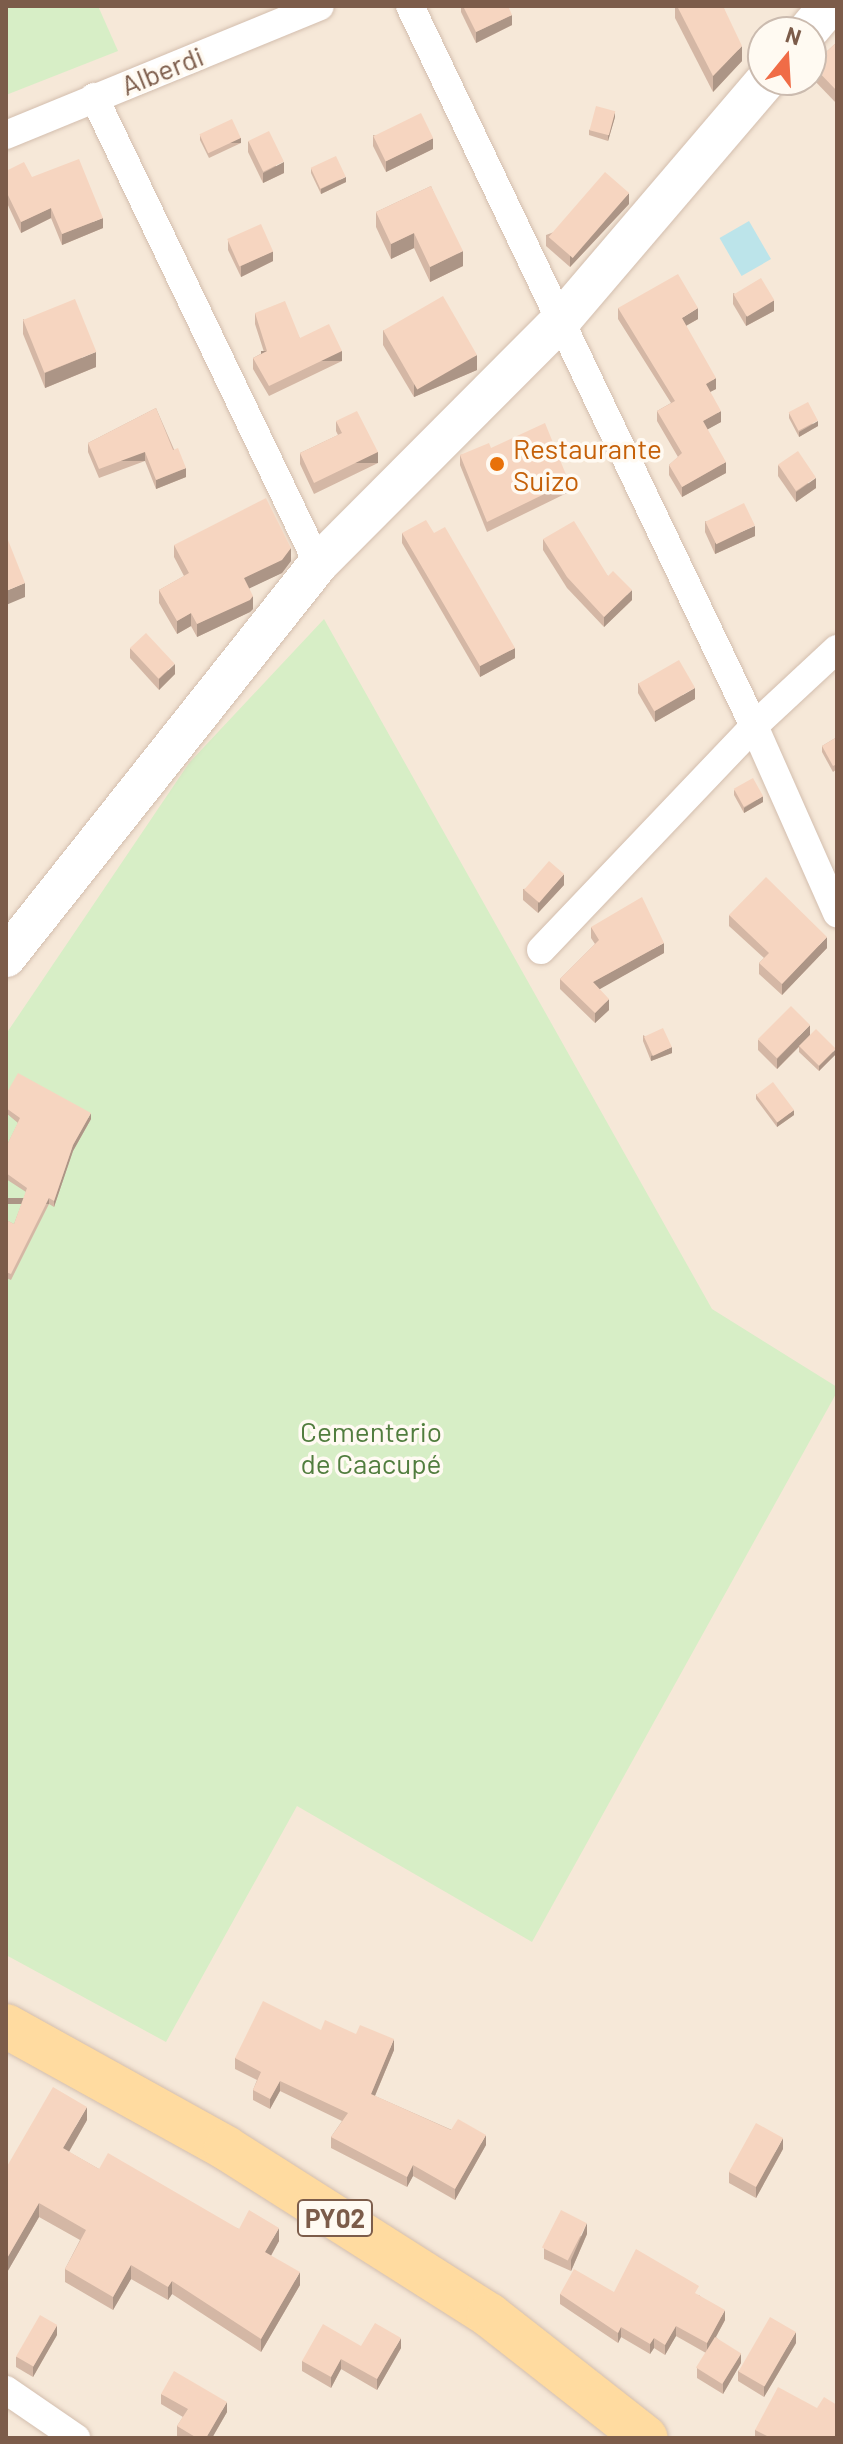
<!DOCTYPE html>
<meta charset="utf-8">
<style>
body{margin:0}
#map{position:relative;width:843px;height:2444px;overflow:hidden;background:#fef6ea;font-family:Barlow,sans-serif}
div>[style]{position:absolute}
.residential>*{inset:0;background:#f6e8d8}
.green>*{inset:0;background:#d7eec6}
.water>*{inset:0;background:#bce4ea;transform-origin:0 0}
.roads{filter:drop-shadow(0 0 2px #d3beae) drop-shadow(0 0 2px #d3beae)}
.street>*{height:28px;margin:-14px;padding:0 14px;transform-origin:14px;border-radius:14px;background:#fff}
.secondary>*{height:40px;margin:-20px;padding:0 20px;transform-origin:20px;border-radius:20px;background:#fff}
.primary>*{height:44px;margin:-22px;padding:0 22px;transform-origin:22px;border-radius:22px;background:#ffdba0}
.wall>*{inset:0;background:#d4b7a5}
.shaded-wall>*{inset:0;background:#ac9586;transform-origin:0 0}
.building>*{inset:0;background:#f6d5c0;transform-origin:0 0}
.dots>*{width:22px;height:22px;translate:-50% -50%;box-sizing:border-box;border:4px solid #fffaf2;border-radius:50%}
span{translate:-50% -50%;white-space:nowrap;text-align:center;line-height:1.15;-webkit-text-stroke:7px #fffaf2;paint-order:stroke}
.shield-label span{padding:2px 6px;background:#fffaf2;border:2px solid;border-radius:6px;-webkit-text-stroke-width:0}
.shield-label{font-size:26px;color:#7c5c4a;font-weight:700}
.street-label{font-size:28px;color:#7c5c4a}
.food-label{font-size:28px;color:#c56008}
.left{translate:0 -50%;text-align:left}
.park-label{font-size:28px;color:#517d3e}
.frame{position:absolute;inset:0;border:8px solid #7c5c4a;pointer-events:none}
.north{position:absolute;left:747px;top:16px;width:80px;height:80px;box-sizing:border-box;background:#fffaf2;border:2px solid #cbbbaf;border-radius:50%;rotate:18deg;font-size:22px;font-weight:700;line-height:32px;text-align:center;color:#7c5c4a}
.north::after{content:'';display:block;margin:auto;width:28px;height:36px;background:#f06c47;clip-path:polygon(50% 0,100% 100%,50% 72%,0 100%)}
</style>
<div id="map">
<div class="residential">
<i style="clip-path:polygon(evenodd,6px 6px,837px 6px,837px 2438px,6px 2438px,6px 6px,763px 32px,811px 32px,811px 80px,763px 80px,763px 32px)"></i>
</div>
<div class="green">
<i style="clip-path:polygon(6px 6px,98px 6px,118px 51px,6px 95px)"></i>
<i style="clip-path:polygon(324px 619px,712px 1309px,837px 1387px,837px 1392px,532px 1942px,297px 1806px,166px 2042px,6px 1955px,6px 1034px,189px 763px)"></i>
</div>
<div class="water">
<i style="left:749px;top:221px;width:44px;height:34px;rotate:60deg"></i>
</div>
<div class="roads">
<div class="street">
<i style="left:410px;top:6px;width:798px;rotate:64.46deg"></i>
<i style="left:754px;top:726px;width:205px;rotate:66.1deg"></i>
<i style="left:94px;top:97px;width:518px;rotate:64.37deg"></i>
<i style="left:6px;top:135px;width:339px;rotate:-22.3deg"></i>
<i style="left:541px;top:950px;width:309px;rotate:-46.4deg"></i>
<i style="left:754px;top:726px;width:113px;rotate:-42.9deg"></i>
<i style="left:6px;top:2390px;width:85px;rotate:34.4deg"></i>
</div>
<div class="secondary">
<i style="left:807px;top:32px;width:34px;rotate:-50deg"></i>
<i style="left:6px;top:957px;width:502px;rotate:-51.55deg"></i>
<i style="left:318px;top:564px;width:347px;rotate:-45.1deg"></i>
<i style="left:563px;top:318px;width:313px;rotate:-49.5deg"></i>
</div>
<div class="primary">
<i style="left:6px;top:2026px;width:252px;rotate:29deg"></i>
<i style="left:226px;top:2148px;width:312px;rotate:32.4deg"></i>
<i style="left:489px;top:2315px;width:199px;rotate:38.1deg"></i>
</div>
</div>
<div class="wall">
<i style="clip-path:polygon(461px 6px,508px 6px,512px 25px,476px 43px,461px 12px)"></i>
<i style="clip-path:polygon(675px 6px,723px 6px,742px 61px,713px 92px,675px 18px)"></i>
<i style="clip-path:polygon(837px 42px,837px 104px,812px 78px,812px 65px)"></i>
<i style="clip-path:polygon(615px 117px,608px 141px,589px 135px,589px 130px)"></i>
<i style="clip-path:polygon(200px 135px,241px 143px,209px 158px,200px 140px)"></i>
<i style="clip-path:polygon(373px 135px,433px 149px,386px 172px,373px 146px)"></i>
<i style="clip-path:polygon(248px 141px,284px 173px,263px 183px,248px 152px)"></i>
<i style="clip-path:polygon(311px 168px,346px 182px,321px 194px,311px 173px)"></i>
<i style="clip-path:polygon(6px 171px,103px 228px,62px 245px,51px 218px,21px 233px,6px 201px)"></i>
<i style="clip-path:polygon(431px 186px,463px 266px,430px 282px,414px 248px,391px 259px,376px 227px,376px 212px)"></i>
<i style="clip-path:polygon(629px 204px,570px 267px,546px 246px,546px 235px)"></i>
<i style="clip-path:polygon(228px 240px,273px 261px,241px 277px,228px 250px)"></i>
<i style="clip-path:polygon(733px 293px,774px 311px,746px 326px,733px 304px)"></i>
<i style="clip-path:polygon(618px 308px,698px 319px,686px 326px,716px 389px,710px 392px,721px 422px,707px 429px,726px 473px,682px 497px,669px 475px,669px 465px,678px 457px,657px 421px,657px 411px,671px 403px,618px 319px)"></i>
<i style="clip-path:polygon(255px 313px,342px 361px,269px 396px,253px 369px,253px 358px,264px 352px,255px 324px)"></i>
<i style="clip-path:polygon(23px 319px,96px 367px,45px 388px,23px 334px)"></i>
<i style="clip-path:polygon(383px 330px,477px 370px,414px 397px,383px 345px)"></i>
<i style="clip-path:polygon(156px 408px,186px 477px,156px 489px,145px 461px,99px 478px,88px 452px,88px 443px)"></i>
<i style="clip-path:polygon(789px 413px,818px 426px,799px 437px,789px 418px)"></i>
<i style="clip-path:polygon(336px 421px,378px 463px,314px 494px,300px 464px,300px 453px,338px 435px,336px 431px)"></i>
<i style="clip-path:polygon(491px 448px,569px 492px,487px 532px,460px 465px,460px 455px)"></i>
<i style="clip-path:polygon(778px 465px,816px 488px,796px 502px,778px 476px)"></i>
<i style="clip-path:polygon(705px 521px,755px 536px,715px 554px,705px 532px)"></i>
<i style="clip-path:polygon(402px 533px,434px 533px,515px 658px,480px 677px,402px 543px)"></i>
<i style="clip-path:polygon(543px 539px,608px 576px,632px 600px,604px 627px,567px 588px,543px 550px)"></i>
<i style="clip-path:polygon(174px 545px,291px 561px,282px 573px,249px 588px,253px 609px,250px 612px,197px 637px,191px 626px,177px 634px,159px 603px,159px 590px,184px 576px,174px 557px)"></i>
<i style="clip-path:polygon(130px 648px,175px 674px,159px 690px,130px 658px)"></i>
<i style="clip-path:polygon(638px 683px,695px 699px,655px 722px,638px 693px)"></i>
<i style="clip-path:polygon(837px 737px,837px 769px,833px 772px,822px 752px,822px 746px)"></i>
<i style="clip-path:polygon(734px 790px,763px 802px,744px 813px,734px 795px)"></i>
<i style="clip-path:polygon(564px 885px,538px 913px,523px 900px,523px 889px)"></i>
<i style="clip-path:polygon(729px 915px,827px 948px,782px 995px,759px 974px,759px 963px,764px 958px,729px 926px)"></i>
<i style="clip-path:polygon(591px 927px,664px 953px,599px 989px,609px 1010px,595px 1023px,560px 989px,560px 979px,595px 944px,591px 938px)"></i>
<i style="clip-path:polygon(643px 1035px,672px 1053px,651px 1061px,643px 1041px)"></i>
<i style="clip-path:polygon(810px 1035px,836px 1054px,819px 1071px,799px 1052px,799px 1047px,777px 1069px,758px 1050px,758px 1040px)"></i>
<i style="clip-path:polygon(6px 1094px,91px 1119px,73px 1151px,54px 1207px,49px 1204px,11px 1280px,6px 1278px,6px 1220px,14px 1224px,26px 1192px,6px 1179px,6px 1147px,18px 1123px,6px 1113px)"></i>
<i style="clip-path:polygon(756px 1094px,794px 1115px,777px 1127px,756px 1099px)"></i>
<i style="clip-path:polygon(321px 2030px,394px 2050px,375px 2096px,486px 2145px,455px 2200px,413px 2176px,407px 2187px,331px 2148px,331px 2137px,342px 2121px,280px 2091px,270px 2109px,253px 2100px,253px 2090px,257px 2080px,235px 2069px,235px 2058px)"></i>
<i style="clip-path:polygon(87px 2120px,69px 2152px,99px 2169px,239px 2229px,279px 2241px,271px 2256px,300px 2285px,261px 2352px,172px 2294px,168px 2300px,131px 2279px,113px 2310px,65px 2282px,65px 2269px,80px 2240px,39px 2217px,6px 2274px,6px 2168px)"></i>
<i style="clip-path:polygon(783px 2149px,756px 2198px,729px 2183px,729px 2172px)"></i>
<i style="clip-path:polygon(587px 2234px,571px 2271px,544px 2259px,544px 2248px)"></i>
<i style="clip-path:polygon(614px 2292px,699px 2295px,725px 2320px,716px 2337px,741px 2363px,723px 2394px,697px 2378px,697px 2368px,706px 2353px,676px 2336px,665px 2355px,654px 2348px,650px 2354px,621px 2337px,618px 2343px,560px 2304px,560px 2294px)"></i>
<i style="clip-path:polygon(57px 2335px,33px 2377px,16px 2367px,16px 2357px)"></i>
<i style="clip-path:polygon(796px 2343px,764px 2397px,738px 2381px,738px 2371px)"></i>
<i style="clip-path:polygon(361px 2346px,401px 2348px,377px 2390px,341px 2369px,331px 2388px,302px 2371px,302px 2361px)"></i>
<i style="clip-path:polygon(161px 2394px,227px 2412px,212px 2438px,179px 2438px,177px 2437px,177px 2426px,183px 2417px,161px 2404px)"></i>
<i style="clip-path:polygon(817px 2408px,837px 2438px,755px 2438px,755px 2430px)"></i>
</div>
<div class="shaded-wall">
<i style="clip-path:polygon(512px 15px,512px 25px,476px 43px,476px 32px)"></i>
<i style="clip-path:polygon(742px 46px,742px 61px,713px 92px,713px 76px)"></i>
<i style="clip-path:polygon(615px 111px,615px 117px,608px 141px,608px 135px)"></i>
<i style="left:241px;top:138px;width:5px;height:35px;rotate:90deg"></i>
<i style="clip-path:polygon(433px 138px,433px 149px,386px 172px,386px 161px)"></i>
<i style="clip-path:polygon(284px 162px,284px 173px,263px 183px,263px 173px)"></i>
<i style="clip-path:polygon(346px 177px,346px 182px,321px 194px,321px 189px)"></i>
<i style="clip-path:polygon(629px 193px,629px 204px,570px 267px,570px 256px)"></i>
<i style="clip-path:polygon(51px 208px,51px 218px,21px 233px,21px 222px)"></i>
<i style="clip-path:polygon(103px 218px,103px 228px,62px 245px,62px 234px)"></i>
<i style="clip-path:polygon(414px 233px,414px 248px,391px 259px,391px 244px)"></i>
<i style="clip-path:polygon(273px 251px,273px 261px,241px 277px,241px 266px)"></i>
<i style="clip-path:polygon(463px 251px,463px 266px,430px 282px,430px 267px)"></i>
<i style="clip-path:polygon(774px 300px,774px 311px,746px 326px,746px 316px)"></i>
<i style="clip-path:polygon(698px 308px,698px 319px,682px 328px,682px 318px)"></i>
<i style="left:342px;top:351px;width:10px;height:81px;rotate:90deg"></i>
<i style="clip-path:polygon(96px 352px,96px 367px,45px 388px,45px 373px)"></i>
<i style="clip-path:polygon(477px 355px,477px 370px,414px 397px,414px 382px)"></i>
<i style="clip-path:polygon(716px 378px,716px 389px,706px 394px,706px 384px)"></i>
<i style="clip-path:polygon(721px 411px,721px 422px,703px 432px,703px 421px)"></i>
<i style="clip-path:polygon(818px 421px,818px 426px,799px 437px,799px 432px)"></i>
<i style="left:145px;top:452px;width:9px;height:49px;rotate:90deg"></i>
<i style="left:378px;top:452px;width:11px;height:71px;rotate:90deg"></i>
<i style="clip-path:polygon(726px 462px,726px 473px,682px 497px,682px 487px)"></i>
<i style="clip-path:polygon(186px 468px,186px 477px,156px 489px,156px 480px)"></i>
<i style="clip-path:polygon(816px 478px,816px 488px,796px 502px,796px 492px)"></i>
<i style="left:569px;top:482px;width:10px;height:91px;rotate:90deg"></i>
<i style="clip-path:polygon(755px 526px,755px 536px,715px 554px,715px 543px)"></i>
<i style="clip-path:polygon(291px 548px,291px 561px,282px 573px,244px 591px,244px 578px)"></i>
<i style="clip-path:polygon(25px 583px,25px 597px,6px 605px,6px 591px)"></i>
<i style="clip-path:polygon(632px 590px,632px 600px,604px 627px,604px 617px)"></i>
<i style="clip-path:polygon(253px 596px,253px 609px,250px 612px,197px 637px,197px 624px)"></i>
<i style="clip-path:polygon(191px 613px,191px 626px,177px 634px,177px 621px)"></i>
<i style="clip-path:polygon(515px 648px,515px 658px,480px 677px,480px 666px)"></i>
<i style="clip-path:polygon(175px 664px,175px 674px,159px 690px,159px 679px)"></i>
<i style="clip-path:polygon(695px 688px,695px 699px,655px 722px,655px 711px)"></i>
<i style="clip-path:polygon(763px 796px,763px 802px,744px 813px,744px 808px)"></i>
<i style="clip-path:polygon(564px 874px,564px 885px,538px 913px,538px 903px)"></i>
<i style="clip-path:polygon(827px 937px,827px 948px,782px 995px,782px 984px)"></i>
<i style="clip-path:polygon(664px 943px,664px 953px,593px 993px,593px 982px)"></i>
<i style="clip-path:polygon(609px 999px,609px 1010px,595px 1023px,595px 1013px)"></i>
<i style="clip-path:polygon(810px 1025px,810px 1035px,777px 1069px,777px 1059px)"></i>
<i style="clip-path:polygon(672px 1047px,672px 1053px,651px 1061px,651px 1056px)"></i>
<i style="clip-path:polygon(836px 1049px,836px 1054px,819px 1071px,819px 1066px)"></i>
<i style="clip-path:polygon(794px 1110px,794px 1115px,777px 1127px,777px 1122px)"></i>
<i style="clip-path:polygon(91px 1113px,91px 1119px,73px 1151px,54px 1207px,54px 1201px,73px 1145px)"></i>
<i style="left:49px;top:1198px;width:6px;height:85px;rotate:90deg"></i>
<i style="clip-path:polygon(394px 2039px,394px 2050px,371px 2105px,371px 2094px)"></i>
<i style="clip-path:polygon(280px 2081px,280px 2091px,270px 2109px,270px 2099px)"></i>
<i style="clip-path:polygon(87px 2107px,87px 2120px,63px 2162px,63px 2148px)"></i>
<i style="clip-path:polygon(486px 2135px,486px 2145px,455px 2200px,455px 2189px)"></i>
<i style="clip-path:polygon(783px 2138px,783px 2149px,756px 2198px,756px 2187px)"></i>
<i style="clip-path:polygon(413px 2165px,413px 2176px,407px 2187px,407px 2177px)"></i>
<i style="clip-path:polygon(39px 2203px,39px 2217px,6px 2274px,6px 2260px)"></i>
<i style="clip-path:polygon(587px 2223px,587px 2234px,571px 2271px,571px 2260px)"></i>
<i style="clip-path:polygon(279px 2228px,279px 2241px,265px 2266px,265px 2252px)"></i>
<i style="clip-path:polygon(131px 2265px,131px 2279px,113px 2310px,113px 2297px)"></i>
<i style="clip-path:polygon(300px 2272px,300px 2285px,261px 2352px,261px 2339px)"></i>
<i style="clip-path:polygon(172px 2281px,172px 2294px,168px 2300px,168px 2287px)"></i>
<i style="clip-path:polygon(725px 2310px,725px 2320px,707px 2353px,707px 2343px)"></i>
<i style="clip-path:polygon(57px 2325px,57px 2335px,33px 2377px,33px 2367px)"></i>
<i style="clip-path:polygon(676px 2326px,676px 2336px,665px 2355px,665px 2345px)"></i>
<i style="clip-path:polygon(621px 2327px,621px 2337px,618px 2343px,618px 2333px)"></i>
<i style="clip-path:polygon(796px 2332px,796px 2343px,764px 2397px,764px 2386px)"></i>
<i style="clip-path:polygon(401px 2338px,401px 2348px,377px 2390px,377px 2379px)"></i>
<i style="clip-path:polygon(654px 2338px,654px 2348px,650px 2354px,650px 2344px)"></i>
<i style="clip-path:polygon(741px 2353px,741px 2363px,723px 2394px,723px 2383px)"></i>
<i style="clip-path:polygon(341px 2359px,341px 2369px,331px 2388px,331px 2377px)"></i>
<i style="clip-path:polygon(227px 2402px,227px 2412px,212px 2438px,206px 2438px)"></i>
</div>
<div class="building">
<i style="clip-path:polygon(463px 6px,508px 6px,512px 15px,476px 32px)"></i>
<i style="clip-path:polygon(677px 6px,723px 6px,742px 46px,713px 76px)"></i>
<i style="clip-path:polygon(837px 42px,837px 91px,812px 65px)"></i>
<i style="left:596px;top:106px;width:20px;height:25px;rotate:15deg"></i>
<i style="left:421px;top:113px;width:28px;height:53px;rotate:64deg"></i>
<i style="left:232px;top:119px;width:21px;height:36px;rotate:65deg"></i>
<i style="left:269px;top:131px;width:34px;height:23px;rotate:64deg"></i>
<i style="left:336px;top:156px;width:23px;height:28px;rotate:65deg"></i>
<i style="clip-path:polygon(79px 159px,103px 218px,62px 234px,51px 208px,21px 222px,6px 191px,6px 171px,24px 162px,32px 177px)"></i>
<i style="left:605px;top:172px;width:32px;height:86px;rotate:41deg"></i>
<i style="clip-path:polygon(431px 186px,463px 251px,430px 267px,414px 233px,391px 244px,376px 212px)"></i>
<i style="left:261px;top:224px;width:30px;height:37px;rotate:66deg"></i>
<i style="clip-path:polygon(678px 274px,698px 308px,682px 318px,716px 378px,706px 384px,721px 411px,703px 421px,726px 462px,682px 487px,669px 465px,682px 453px,657px 411px,675px 401px,618px 308px)"></i>
<i style="left:761px;top:278px;width:26px;height:32px;rotate:59deg"></i>
<i style="left:443px;top:296px;width:68px;height:69px;rotate:60deg"></i>
<i style="left:75px;top:299px;width:57px;height:56px;rotate:68deg"></i>
<i style="clip-path:polygon(285px 301px,300px 338px,329px 324px,342px 351px,269px 386px,253px 358px,267px 351px,255px 313px)"></i>
<i style="left:808px;top:402px;width:21px;height:22px;rotate:62deg"></i>
<i style="clip-path:polygon(156px 408px,173px 450px,178px 448px,186px 468px,156px 480px,145px 452px,99px 469px,88px 443px)"></i>
<i style="clip-path:polygon(357px 411px,378px 452px,314px 483px,300px 453px,342px 433px,336px 421px)"></i>
<i style="clip-path:polygon(545px 423px,569px 482px,487px 522px,460px 455px,489px 443px,491px 448px)"></i>
<i style="left:798px;top:451px;width:32px;height:24px;rotate:56deg"></i>
<i style="clip-path:polygon(266px 498px,291px 548px,282px 560px,244px 578px,253px 596px,250px 600px,197px 624px,191px 613px,177px 621px,159px 590px,189px 573px,174px 545px)"></i>
<i style="left:744px;top:503px;width:25px;height:43px;rotate:64deg"></i>
<i style="clip-path:polygon(426px 520px,434px 533px,445px 527px,515px 648px,480px 666px,402px 533px)"></i>
<i style="clip-path:polygon(574px 521px,608px 576px,613px 571px,632px 590px,604px 617px,567px 577px,543px 539px)"></i>
<i style="clip-path:polygon(6px 535px,25px 583px,6px 591px)"></i>
<i style="left:146px;top:633px;width:42px;height:22px;rotate:47deg"></i>
<i style="left:679px;top:660px;width:32px;height:47px;rotate:60deg"></i>
<i style="clip-path:polygon(837px 737px,837px 764px,833px 766px,822px 746px)"></i>
<i style="left:753px;top:778px;width:21px;height:22px;rotate:61deg"></i>
<i style="left:549px;top:861px;width:20px;height:38px;rotate:41deg"></i>
<i style="clip-path:polygon(766px 877px,827px 937px,782px 984px,759px 963px,769px 953px,729px 915px)"></i>
<i style="clip-path:polygon(642px 897px,664px 943px,593px 982px,609px 999px,595px 1013px,560px 979px,599px 940px,591px 927px)"></i>
<i style="left:791px;top:1006px;width:27px;height:47px;rotate:45deg"></i>
<i style="left:663px;top:1028px;width:21px;height:21px;rotate:65deg"></i>
<i style="left:816px;top:1029px;width:28px;height:24px;rotate:45deg"></i>
<i style="clip-path:polygon(18px 1073px,91px 1113px,73px 1145px,54px 1201px,49px 1198px,11px 1274px,6px 1272px,6px 1220px,14px 1224px,27px 1188px,6px 1173px,6px 1147px,20px 1118px,6px 1108px,6px 1094px)"></i>
<i style="left:773px;top:1082px;width:35px;height:21px;rotate:53deg"></i>
<i style="clip-path:polygon(263px 2001px,321px 2030px,325px 2020px,356px 2034px,360px 2025px,394px 2039px,371px 2094px,451px 2130px,458px 2119px,486px 2135px,455px 2189px,413px 2165px,407px 2177px,331px 2137px,348px 2113px,280px 2081px,270px 2099px,253px 2090px,261px 2072px,235px 2058px)"></i>
<i style="clip-path:polygon(53px 2087px,87px 2107px,63px 2148px,99px 2169px,108px 2153px,239px 2229px,249px 2210px,279px 2228px,265px 2252px,300px 2272px,261px 2339px,172px 2281px,168px 2287px,131px 2265px,113px 2297px,65px 2269px,86px 2230px,39px 2203px,6px 2260px,6px 2168px)"></i>
<i style="left:756px;top:2123px;width:31px;height:56px;rotate:29deg"></i>
<i style="left:561px;top:2210px;width:29px;height:42px;rotate:27deg"></i>
<i style="clip-path:polygon(636px 2249px,699px 2286px,695px 2293px,725px 2310px,707px 2343px,676px 2326px,665px 2345px,654px 2338px,650px 2344px,621px 2327px,618px 2333px,560px 2294px,574px 2269px,614px 2292px)"></i>
<i style="left:40px;top:2315px;width:20px;height:48px;rotate:30deg"></i>
<i style="left:770px;top:2317px;width:30px;height:63px;rotate:30deg"></i>
<i style="clip-path:polygon(375px 2323px,401px 2338px,377px 2379px,341px 2359px,331px 2377px,302px 2361px,323px 2324px,361px 2346px)"></i>
<i style="left:715px;top:2337px;width:31px;height:36px;rotate:32deg"></i>
<i style="clip-path:polygon(174px 2371px,227px 2402px,206px 2438px,197px 2438px,177px 2426px,188px 2409px,161px 2394px)"></i>
<i style="clip-path:polygon(778px 2387px,817px 2408px,824px 2397px,837px 2405px,837px 2438px,771px 2438px,755px 2430px)"></i>
</div>
<div class="dots">
<i style="left:497px;top:464px;background:#e8710a"></i>
</div>
<div class="shield-label">
<span style="left:335px;top:2218px">PY02</span>
</div>
<div class="street-label">
<span style="left:162px;top:70px;rotate:-22deg">Alberdi</span>
</div>
<div class="food-label">
<span class="left" style="left:513px;top:464px">Restaurante<br>Suizo</span>
</div>
<div class="park-label">
<span style="left:371px;top:1447px">Cementerio<br>de Caacupé</span>
</div>
<div class="frame"></div>
<div class="north">N</div>
</div>
